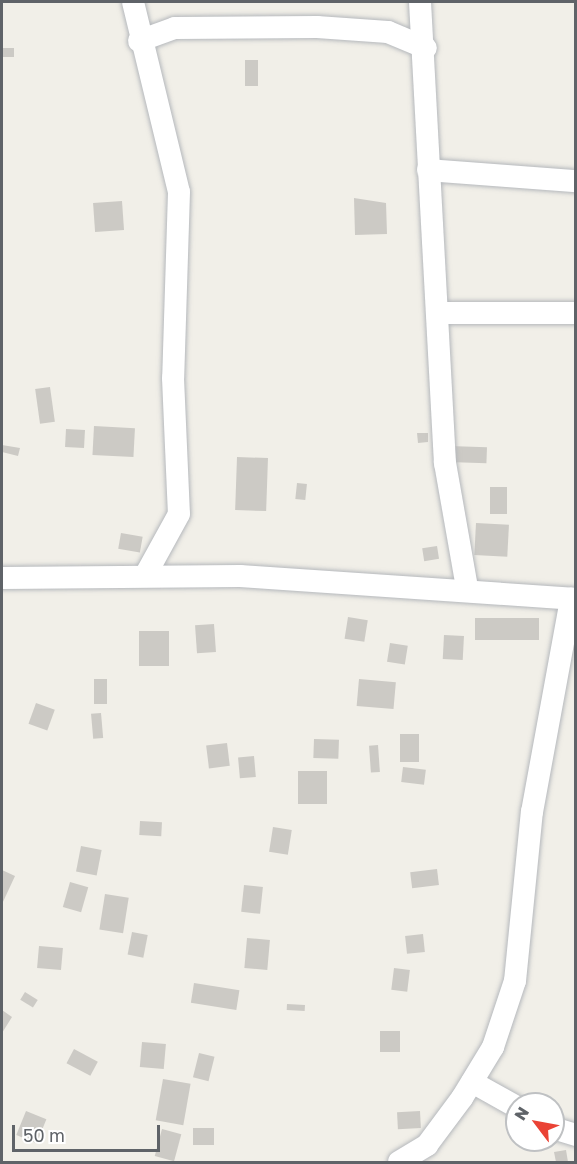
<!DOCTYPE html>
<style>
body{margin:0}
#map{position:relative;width:577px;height:1164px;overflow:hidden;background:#f1efe8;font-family:"Golos Text",sans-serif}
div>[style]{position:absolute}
.building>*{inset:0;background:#cccac5;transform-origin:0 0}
.roads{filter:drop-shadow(0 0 2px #b5b8bc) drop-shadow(0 0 2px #b5b8bc)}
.minor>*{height:22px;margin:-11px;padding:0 11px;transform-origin:11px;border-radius:11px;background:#fff}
span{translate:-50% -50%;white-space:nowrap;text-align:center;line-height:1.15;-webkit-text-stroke:4.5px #fff;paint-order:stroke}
.frame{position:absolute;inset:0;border:3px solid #5f6368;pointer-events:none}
.north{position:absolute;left:505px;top:1092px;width:60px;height:60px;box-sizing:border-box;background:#fff;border:2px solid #bfc1c3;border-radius:50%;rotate:302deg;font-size:16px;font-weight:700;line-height:24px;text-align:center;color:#5f6368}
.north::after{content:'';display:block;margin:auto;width:21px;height:27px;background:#ea4335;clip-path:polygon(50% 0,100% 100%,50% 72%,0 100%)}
.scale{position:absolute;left:12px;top:1125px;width:148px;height:27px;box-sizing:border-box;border:3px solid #5f6368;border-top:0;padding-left:8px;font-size:18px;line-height:21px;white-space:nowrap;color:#5f6368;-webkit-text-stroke:4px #fff;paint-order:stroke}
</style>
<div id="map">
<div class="building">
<i style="left:2px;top:48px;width:12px;height:9px"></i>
<i style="left:245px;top:60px;width:13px;height:26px"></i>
<i style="clip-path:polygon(354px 198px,386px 203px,387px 234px,355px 235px)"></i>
<i style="left:122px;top:201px;width:29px;height:29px;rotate:86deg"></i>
<i style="left:50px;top:387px;width:35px;height:15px;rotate:82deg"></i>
<i style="left:94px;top:426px;width:41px;height:29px;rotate:3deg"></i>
<i style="left:66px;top:429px;width:19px;height:18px;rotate:3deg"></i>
<i style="clip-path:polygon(417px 433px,428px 433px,428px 442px,418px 443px)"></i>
<i style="clip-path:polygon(2px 445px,20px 448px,18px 456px,2px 452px)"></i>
<i style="left:449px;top:446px;width:38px;height:16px;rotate:2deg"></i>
<i style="left:237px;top:457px;width:31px;height:53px;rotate:2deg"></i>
<i style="left:297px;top:483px;width:10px;height:16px;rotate:6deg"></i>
<i style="left:490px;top:487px;width:17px;height:27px"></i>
<i style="left:476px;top:523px;width:33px;height:32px;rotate:3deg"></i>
<i style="left:121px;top:533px;width:22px;height:16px;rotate:10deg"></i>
<i style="left:437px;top:546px;width:13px;height:15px;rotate:81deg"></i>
<i style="left:348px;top:617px;width:20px;height:22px;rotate:9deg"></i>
<i style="left:539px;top:618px;width:22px;height:64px;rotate:90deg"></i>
<i style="left:214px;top:624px;width:28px;height:19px;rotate:86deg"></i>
<i style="left:139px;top:631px;width:30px;height:35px"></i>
<i style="left:444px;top:635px;width:20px;height:24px;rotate:3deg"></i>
<i style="left:390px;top:643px;width:18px;height:19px;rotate:9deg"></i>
<i style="left:94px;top:679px;width:13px;height:25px"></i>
<i style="left:359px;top:679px;width:37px;height:27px;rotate:5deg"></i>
<i style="left:36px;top:703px;width:20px;height:22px;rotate:20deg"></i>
<i style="left:101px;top:713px;width:25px;height:10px;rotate:85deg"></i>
<i style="left:400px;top:734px;width:19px;height:28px"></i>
<i style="left:314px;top:739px;width:25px;height:19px;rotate:2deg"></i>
<i style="left:227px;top:743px;width:23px;height:21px;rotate:83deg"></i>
<i style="left:378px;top:745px;width:27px;height:9px;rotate:86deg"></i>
<i style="left:254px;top:756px;width:21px;height:16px;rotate:85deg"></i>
<i style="left:403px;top:767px;width:23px;height:15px;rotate:7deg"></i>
<i style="left:327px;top:771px;width:33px;height:29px;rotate:90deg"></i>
<i style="left:140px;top:821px;width:22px;height:14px;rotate:3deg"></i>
<i style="left:273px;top:827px;width:19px;height:25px;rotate:9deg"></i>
<i style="left:81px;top:846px;width:21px;height:26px;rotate:11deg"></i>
<i style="left:437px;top:869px;width:16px;height:27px;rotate:83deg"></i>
<i style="clip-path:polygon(2px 870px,15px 876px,2px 904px)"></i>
<i style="left:70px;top:882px;width:19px;height:26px;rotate:16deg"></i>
<i style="left:244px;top:885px;width:19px;height:27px;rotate:6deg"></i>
<i style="left:105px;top:894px;width:24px;height:36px;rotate:9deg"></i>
<i style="left:132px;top:932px;width:16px;height:23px;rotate:11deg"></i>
<i style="left:423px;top:934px;width:18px;height:18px;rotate:84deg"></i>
<i style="left:247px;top:938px;width:23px;height:30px;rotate:5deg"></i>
<i style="left:39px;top:946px;width:24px;height:22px;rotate:5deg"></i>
<i style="left:394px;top:968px;width:16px;height:22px;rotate:7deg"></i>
<i style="left:194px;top:983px;width:46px;height:20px;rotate:9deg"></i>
<i style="left:25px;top:992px;width:15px;height:9px;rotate:32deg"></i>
<i style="left:287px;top:1004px;width:18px;height:6px;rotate:3deg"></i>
<i style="clip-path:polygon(2px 1010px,12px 1017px,2px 1033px)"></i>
<i style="left:380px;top:1031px;width:20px;height:21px"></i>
<i style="left:142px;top:1042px;width:24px;height:25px;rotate:5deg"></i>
<i style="left:74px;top:1049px;width:27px;height:16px;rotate:28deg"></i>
<i style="left:199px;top:1053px;width:16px;height:25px;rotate:14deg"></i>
<i style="left:163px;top:1079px;width:28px;height:42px;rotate:10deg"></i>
<i style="left:26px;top:1111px;width:22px;height:26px;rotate:22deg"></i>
<i style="left:420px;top:1111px;width:17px;height:23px;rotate:87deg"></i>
<i style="left:193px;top:1128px;width:21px;height:17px"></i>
<i style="left:162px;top:1129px;width:20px;height:28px;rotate:15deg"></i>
<i style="clip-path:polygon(566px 1150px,568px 1162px,556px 1162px,554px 1152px)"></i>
</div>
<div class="roads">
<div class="minor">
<i style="left:133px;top:2px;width:195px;rotate:76.4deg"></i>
<i style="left:179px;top:192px;width:186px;rotate:91.8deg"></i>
<i style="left:173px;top:378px;width:136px;rotate:87.5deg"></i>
<i style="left:179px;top:514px;width:68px;rotate:118.8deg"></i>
<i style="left:420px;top:2px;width:462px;rotate:86.9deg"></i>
<i style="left:445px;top:463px;width:127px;rotate:80deg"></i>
<i style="left:139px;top:41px;width:38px;rotate:-20deg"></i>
<i style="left:175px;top:28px;width:142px;rotate:-0.4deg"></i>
<i style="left:317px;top:27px;width:71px;rotate:4deg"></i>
<i style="left:388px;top:32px;width:41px;rotate:22.8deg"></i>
<i style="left:428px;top:170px;width:148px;rotate:4.3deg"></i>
<i style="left:438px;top:313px;width:138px"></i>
<i style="left:2px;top:578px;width:238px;rotate:-0.5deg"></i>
<i style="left:240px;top:576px;width:337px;rotate:3.9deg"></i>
<i style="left:472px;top:1082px;width:51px;rotate:29.1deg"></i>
<i style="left:553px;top:1128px;width:24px;rotate:17deg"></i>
<i style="left:399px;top:1162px;width:33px;rotate:-31deg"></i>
<i style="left:427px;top:1145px;width:59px;rotate:-53.3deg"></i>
<i style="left:462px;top:1098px;width:60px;rotate:-58.7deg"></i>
<i style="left:493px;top:1047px;width:70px;rotate:-71.6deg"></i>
<i style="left:515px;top:981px;width:170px;rotate:-84.3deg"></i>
<i style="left:532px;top:812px;width:217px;rotate:-79.6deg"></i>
</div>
</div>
<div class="frame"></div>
<div class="north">N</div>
<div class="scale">50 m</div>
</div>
